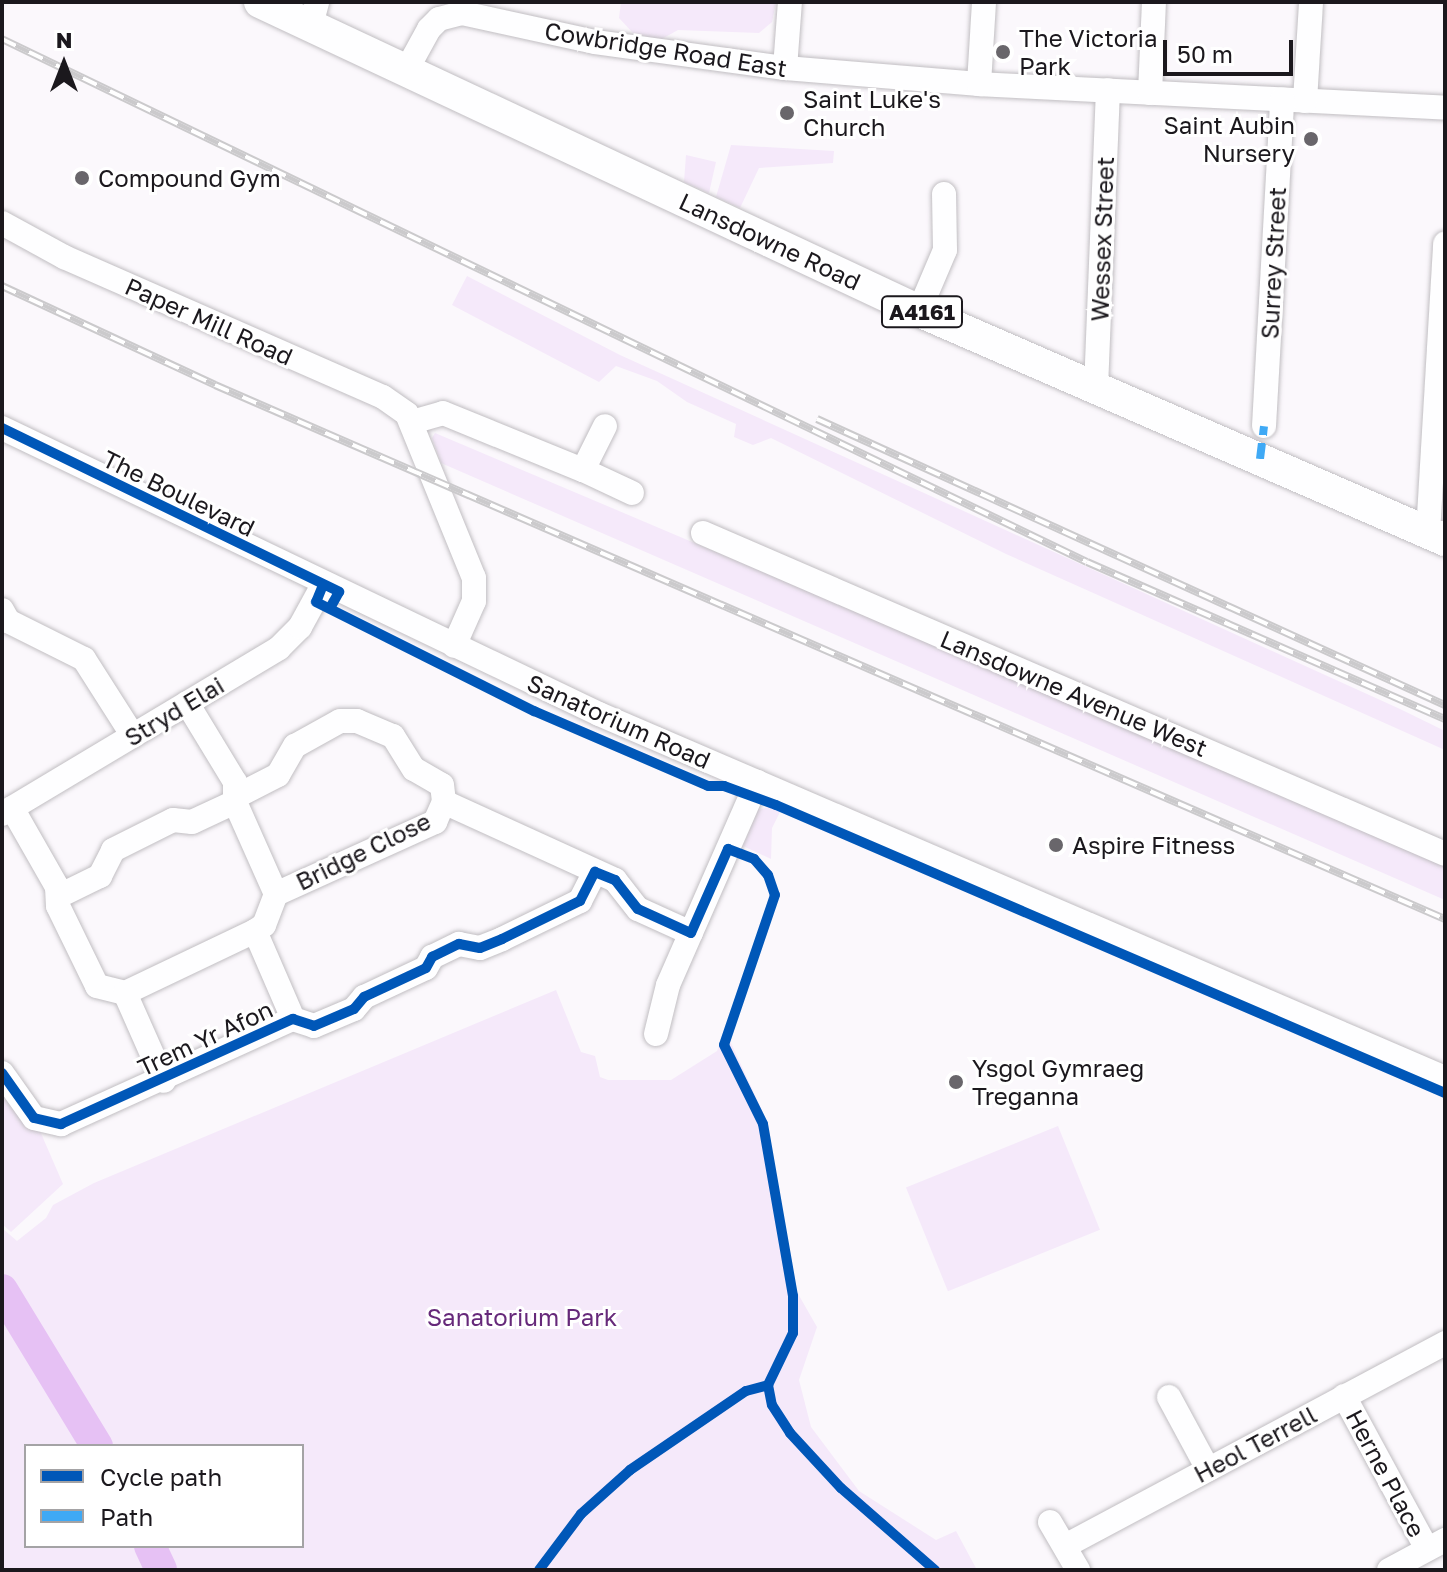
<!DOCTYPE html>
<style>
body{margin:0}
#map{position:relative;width:1447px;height:1572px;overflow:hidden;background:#fbf8fc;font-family:"Golos Text",sans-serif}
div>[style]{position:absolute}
.green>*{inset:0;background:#f5e9fa;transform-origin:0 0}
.river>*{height:32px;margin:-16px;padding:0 16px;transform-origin:16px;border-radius:16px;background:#e6c1f4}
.roads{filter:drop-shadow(0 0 2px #c1bec2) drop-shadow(0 0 2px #c1bec2)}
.minor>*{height:24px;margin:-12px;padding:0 12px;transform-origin:12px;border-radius:12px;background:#fefeff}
.major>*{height:32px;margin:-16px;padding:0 16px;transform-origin:16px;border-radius:16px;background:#fefeff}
.rail>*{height:8px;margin-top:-4px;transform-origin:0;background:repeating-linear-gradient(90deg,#fff 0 15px,#cbcacc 0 30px);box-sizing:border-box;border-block:2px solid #cbcacc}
.quiet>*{height:8px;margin-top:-4px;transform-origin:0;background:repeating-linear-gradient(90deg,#3fa9f5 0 16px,transparent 0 24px)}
.cycleway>*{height:10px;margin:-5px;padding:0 5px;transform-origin:5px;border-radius:5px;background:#0057b8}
.dots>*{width:22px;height:22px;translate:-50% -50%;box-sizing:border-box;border:4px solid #fff;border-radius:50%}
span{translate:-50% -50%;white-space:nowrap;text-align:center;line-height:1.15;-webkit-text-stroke:6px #fff;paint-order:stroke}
.shield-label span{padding:2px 6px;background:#fff;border:2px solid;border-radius:6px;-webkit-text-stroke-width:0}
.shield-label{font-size:22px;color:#1b181d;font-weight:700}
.poi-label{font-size:24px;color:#1b181d}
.left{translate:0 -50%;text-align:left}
.right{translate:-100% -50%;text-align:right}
.street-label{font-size:24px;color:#1b181d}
.park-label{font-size:24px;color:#66297a}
.frame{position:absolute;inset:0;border:4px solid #1b181d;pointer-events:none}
.legend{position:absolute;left:24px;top:1444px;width:280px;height:104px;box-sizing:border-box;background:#fff;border:2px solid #a4a3a5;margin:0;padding:10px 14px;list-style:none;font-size:24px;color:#1b181d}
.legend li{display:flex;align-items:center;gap:16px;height:40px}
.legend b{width:40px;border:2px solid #a4a3a5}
.north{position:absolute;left:24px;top:24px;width:80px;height:80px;-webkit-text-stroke:6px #fff;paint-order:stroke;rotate:0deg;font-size:22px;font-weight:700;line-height:32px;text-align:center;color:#1b181d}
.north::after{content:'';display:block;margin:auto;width:28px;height:36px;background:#1b181d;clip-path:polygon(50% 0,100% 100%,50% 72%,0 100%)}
.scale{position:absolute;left:1163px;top:40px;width:130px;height:36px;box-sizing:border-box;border:4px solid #1b181d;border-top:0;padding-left:10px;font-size:24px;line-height:28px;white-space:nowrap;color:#1b181d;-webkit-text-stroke:6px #fff;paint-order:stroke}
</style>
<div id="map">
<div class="green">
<i style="clip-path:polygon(621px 2px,776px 2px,772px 22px,759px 33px,678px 30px,660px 40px,633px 33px,619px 18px)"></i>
<i style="clip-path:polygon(731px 145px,834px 151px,833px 163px,759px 168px,740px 208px,716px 197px)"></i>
<i style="clip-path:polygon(686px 155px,716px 162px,709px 193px,684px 182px)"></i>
<i style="clip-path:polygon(467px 276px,620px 355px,1400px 709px,1445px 731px,1445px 750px,1006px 554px,771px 438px,753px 445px,734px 437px,736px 424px,687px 402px,657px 381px,616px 366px,599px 382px,452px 305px)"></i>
<i style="clip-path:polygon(435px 433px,1445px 861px,1445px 900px,441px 463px,432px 438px)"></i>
<i style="clip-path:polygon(769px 807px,780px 812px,772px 828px,771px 859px,743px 846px,758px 810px)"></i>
<i style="clip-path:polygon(evenodd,556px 990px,581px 1052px,595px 1056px,600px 1077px,608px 1080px,671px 1080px,717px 1051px,723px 1036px,731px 1043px,767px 1121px,797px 1292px,817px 1327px,799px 1380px,811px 1427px,859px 1491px,936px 1540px,956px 1531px,977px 1570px,2px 1570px,2px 1228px,17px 1241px,46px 1218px,53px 1205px,94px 1183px,556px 990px,26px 1446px,302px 1446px,302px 1546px,26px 1546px,26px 1446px)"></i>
<i style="clip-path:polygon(2px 1084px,40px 1131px,63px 1184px,11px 1232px,2px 1224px)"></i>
<i style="left:1058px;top:1126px;width:112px;height:164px;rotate:68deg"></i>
</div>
<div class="river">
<i style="left:2px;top:1290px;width:183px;rotate:58.7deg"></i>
<i style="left:150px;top:1546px;width:26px;rotate:65deg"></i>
</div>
<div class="roads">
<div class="minor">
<i style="left:311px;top:25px;width:24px;rotate:-75deg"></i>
<i style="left:785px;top:68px;width:66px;rotate:-85.7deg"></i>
<i style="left:406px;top:71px;width:48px;rotate:-61.3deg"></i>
<i style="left:429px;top:29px;width:14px;rotate:-45deg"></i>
<i style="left:439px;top:19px;width:24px;rotate:-15deg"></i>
<i style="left:462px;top:13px;width:136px;rotate:12.3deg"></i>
<i style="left:595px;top:42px;width:192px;rotate:7.8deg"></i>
<i style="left:785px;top:68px;width:195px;rotate:4.7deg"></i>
<i style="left:979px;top:84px;width:467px;rotate:2.9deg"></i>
<i style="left:979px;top:84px;width:82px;rotate:-86.5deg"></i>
<i style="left:1150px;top:93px;width:91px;rotate:-87.5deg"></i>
<i style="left:1305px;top:101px;width:99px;rotate:-86.5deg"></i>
<i style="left:2px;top:223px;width:71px;rotate:28.7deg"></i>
<i style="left:64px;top:257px;width:348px;rotate:23.7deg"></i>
<i style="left:383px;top:397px;width:29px;rotate:35deg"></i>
<i style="left:407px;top:414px;width:177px;rotate:67.8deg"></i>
<i style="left:474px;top:578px;width:23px;rotate:90deg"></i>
<i style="left:474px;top:601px;width:49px;rotate:114deg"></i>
<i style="left:919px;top:311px;width:66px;rotate:-66.9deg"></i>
<i style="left:945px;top:250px;width:56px;rotate:-91deg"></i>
<i style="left:1096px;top:388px;width:298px;rotate:-87.7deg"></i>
<i style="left:412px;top:422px;width:32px;rotate:-16deg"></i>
<i style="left:443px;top:413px;width:151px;rotate:22.2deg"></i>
<i style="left:583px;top:470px;width:49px;rotate:-63.4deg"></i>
<i style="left:1264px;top:426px;width:327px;rotate:-86.8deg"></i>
<i style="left:2px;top:428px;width:662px;rotate:25.6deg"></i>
<i style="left:599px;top:714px;width:921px;rotate:23.28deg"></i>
<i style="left:583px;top:470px;width:54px;rotate:25.1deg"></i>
<i style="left:703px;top:533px;width:808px;rotate:23.39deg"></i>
<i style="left:1428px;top:533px;width:290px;rotate:-86.6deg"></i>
<i style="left:2px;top:610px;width:13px;rotate:61deg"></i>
<i style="left:8px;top:621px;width:85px;rotate:26.6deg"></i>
<i style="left:84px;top:659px;width:91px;rotate:57.5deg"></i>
<i style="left:187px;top:703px;width:92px;rotate:58.7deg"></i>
<i style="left:235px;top:782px;width:20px;rotate:90deg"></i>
<i style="left:235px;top:802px;width:101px;rotate:66deg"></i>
<i style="left:276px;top:894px;width:33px;rotate:111deg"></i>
<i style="left:264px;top:925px;width:11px;rotate:146deg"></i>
<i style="left:255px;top:931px;width:96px;rotate:66.6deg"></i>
<i style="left:237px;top:796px;width:46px;rotate:-27.1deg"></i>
<i style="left:278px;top:775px;width:34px;rotate:-60deg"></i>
<i style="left:295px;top:746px;width:51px;rotate:-29.1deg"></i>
<i style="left:340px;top:721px;width:17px"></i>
<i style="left:357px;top:721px;width:39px;rotate:23deg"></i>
<i style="left:393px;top:736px;width:39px;rotate:58deg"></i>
<i style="left:414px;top:769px;width:32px;rotate:30deg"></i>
<i style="left:442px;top:785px;width:17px;rotate:83deg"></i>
<i style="left:444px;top:802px;width:188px;rotate:24.5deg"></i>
<i style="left:615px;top:880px;width:37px;rotate:52deg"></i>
<i style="left:638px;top:909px;width:58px;rotate:24.4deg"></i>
<i style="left:12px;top:808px;width:91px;rotate:60.3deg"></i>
<i style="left:57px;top:887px;width:19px;rotate:87deg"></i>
<i style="left:58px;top:906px;width:89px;rotate:64deg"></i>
<i style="left:97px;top:986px;width:29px;rotate:14deg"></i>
<i style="left:125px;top:993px;width:96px;rotate:66.1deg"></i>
<i style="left:2px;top:814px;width:323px;rotate:-30.9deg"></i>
<i style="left:279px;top:648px;width:30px;rotate:-45deg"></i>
<i style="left:300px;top:627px;width:48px;rotate:-61.3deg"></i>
<i style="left:276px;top:894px;width:175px;rotate:-24.4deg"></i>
<i style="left:435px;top:822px;width:22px;rotate:-66deg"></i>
<i style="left:59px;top:896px;width:46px;rotate:-26deg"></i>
<i style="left:100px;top:876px;width:29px;rotate:-63deg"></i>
<i style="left:113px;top:850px;width:67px;rotate:-26.6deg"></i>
<i style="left:173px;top:820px;width:19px;rotate:6deg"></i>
<i style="left:192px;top:822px;width:47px;rotate:-24.9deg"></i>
<i style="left:125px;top:993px;width:144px;rotate:-25.5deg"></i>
<i style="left:656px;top:1034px;width:50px;rotate:-76.2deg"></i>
<i style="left:668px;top:985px;width:222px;rotate:-66.3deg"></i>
<i style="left:2px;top:1073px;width:55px;rotate:54.6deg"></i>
<i style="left:34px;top:1118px;width:28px;rotate:13deg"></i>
<i style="left:61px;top:1124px;width:255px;rotate:-24.4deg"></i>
<i style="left:293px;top:1019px;width:22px;rotate:18deg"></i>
<i style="left:314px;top:1026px;width:43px;rotate:-23deg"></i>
<i style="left:354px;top:1009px;width:16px;rotate:-50deg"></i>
<i style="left:364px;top:997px;width:68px;rotate:-25.1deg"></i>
<i style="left:426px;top:968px;width:13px;rotate:-61deg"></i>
<i style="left:432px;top:957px;width:30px;rotate:-26deg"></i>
<i style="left:459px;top:944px;width:21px;rotate:11deg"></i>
<i style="left:480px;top:948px;width:24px;rotate:-22deg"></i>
<i style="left:502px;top:939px;width:87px;rotate:-26deg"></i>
<i style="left:580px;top:901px;width:33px;rotate:-63deg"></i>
<i style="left:1344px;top:1396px;width:174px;rotate:61.5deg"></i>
<i style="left:1169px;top:1397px;width:82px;rotate:61.6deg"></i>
<i style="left:1050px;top:1522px;width:56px;rotate:59.7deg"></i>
<i style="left:1065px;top:1546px;width:431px;rotate:-28.1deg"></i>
<i style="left:1389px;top:1570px;width:64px;rotate:-28.2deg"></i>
</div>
<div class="major">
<i style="left:260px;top:2px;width:728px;rotate:25.12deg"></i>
<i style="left:919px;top:311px;width:574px;rotate:23.53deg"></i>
</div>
</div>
<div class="rail">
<i style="left:2px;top:39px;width:1204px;rotate:25.74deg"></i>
<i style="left:1087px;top:562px;width:391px;rotate:23.7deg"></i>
<i style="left:2px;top:286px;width:235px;rotate:24.9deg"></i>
<i style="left:215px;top:385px;width:1341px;rotate:23.47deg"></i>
<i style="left:817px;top:419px;width:690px;rotate:24.49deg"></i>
</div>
<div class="quiet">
<i style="left:1260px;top:459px;width:33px;rotate:-83deg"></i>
</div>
<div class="cycleway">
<i style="left:2px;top:428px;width:375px;rotate:25.9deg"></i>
<i style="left:339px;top:592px;width:18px;rotate:119deg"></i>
<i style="left:323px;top:585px;width:18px;rotate:112deg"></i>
<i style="left:316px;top:602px;width:244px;rotate:26.6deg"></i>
<i style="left:534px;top:711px;width:189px;rotate:23.3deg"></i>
<i style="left:708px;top:786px;width:16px"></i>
<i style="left:724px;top:786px;width:55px;rotate:20.1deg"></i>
<i style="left:776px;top:805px;width:728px;rotate:23.29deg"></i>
<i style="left:2px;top:1073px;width:55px;rotate:54.6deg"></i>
<i style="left:34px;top:1118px;width:28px;rotate:13deg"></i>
<i style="left:61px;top:1124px;width:255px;rotate:-24.4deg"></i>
<i style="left:293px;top:1019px;width:22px;rotate:18deg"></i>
<i style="left:314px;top:1026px;width:43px;rotate:-23deg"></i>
<i style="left:354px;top:1009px;width:16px;rotate:-50deg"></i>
<i style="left:364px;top:997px;width:68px;rotate:-25.1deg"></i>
<i style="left:426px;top:968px;width:13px;rotate:-61deg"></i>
<i style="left:432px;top:957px;width:30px;rotate:-26deg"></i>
<i style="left:459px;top:944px;width:21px;rotate:11deg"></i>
<i style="left:480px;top:948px;width:24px;rotate:-22deg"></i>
<i style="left:502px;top:939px;width:87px;rotate:-26deg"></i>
<i style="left:580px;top:901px;width:33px;rotate:-63deg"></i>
<i style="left:595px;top:872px;width:22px;rotate:22deg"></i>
<i style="left:615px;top:880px;width:37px;rotate:52deg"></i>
<i style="left:638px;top:909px;width:58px;rotate:24.4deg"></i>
<i style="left:691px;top:933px;width:92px;rotate:-66.2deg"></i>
<i style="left:728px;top:849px;width:28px;rotate:21deg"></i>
<i style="left:754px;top:859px;width:21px;rotate:49deg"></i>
<i style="left:768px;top:875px;width:21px;rotate:71deg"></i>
<i style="left:775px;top:895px;width:158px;rotate:108.8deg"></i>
<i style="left:724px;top:1045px;width:88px;rotate:63.7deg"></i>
<i style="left:763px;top:1124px;width:175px;rotate:80.1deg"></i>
<i style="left:793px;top:1296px;width:37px;rotate:90deg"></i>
<i style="left:793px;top:1333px;width:58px;rotate:115.7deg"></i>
<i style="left:768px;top:1385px;width:20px;rotate:79deg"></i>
<i style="left:772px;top:1405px;width:33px;rotate:57deg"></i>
<i style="left:790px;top:1433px;width:75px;rotate:47.2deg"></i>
<i style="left:841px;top:1488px;width:125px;rotate:41.1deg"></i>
<i style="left:539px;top:1570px;width:70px;rotate:-53.1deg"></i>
<i style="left:581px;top:1514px;width:66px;rotate:-41.9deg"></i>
<i style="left:630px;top:1470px;width:140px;rotate:-34.3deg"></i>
<i style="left:746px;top:1391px;width:23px;rotate:-15deg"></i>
</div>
<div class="dots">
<i style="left:1003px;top:52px;background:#69666b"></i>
<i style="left:787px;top:113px;background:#69666b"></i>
<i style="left:1311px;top:139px;background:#69666b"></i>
<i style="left:82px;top:178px;background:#69666b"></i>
<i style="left:1056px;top:845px;background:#69666b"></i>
<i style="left:956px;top:1082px;background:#69666b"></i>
</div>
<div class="shield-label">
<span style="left:922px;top:312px">A4161</span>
</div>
<div class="poi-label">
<span class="left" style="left:1019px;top:52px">The Victoria<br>Park</span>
<span class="left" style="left:803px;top:113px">Saint Luke's<br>Church</span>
<span class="right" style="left:1295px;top:139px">Saint Aubin<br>Nursery</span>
<span class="left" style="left:98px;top:178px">Compound Gym</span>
<span class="left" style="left:1072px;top:845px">Aspire Fitness</span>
<span class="left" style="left:972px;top:1082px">Ysgol Gymraeg<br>Treganna</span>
</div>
<div class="street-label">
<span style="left:666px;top:49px;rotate:9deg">Cowbridge Road East</span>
<span style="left:1102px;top:239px;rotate:-88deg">Wessex Street</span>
<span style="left:770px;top:241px;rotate:25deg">Lansdowne Road</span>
<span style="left:1273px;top:263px;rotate:-87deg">Surrey Street</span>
<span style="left:209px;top:321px;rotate:24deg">Paper Mill Road</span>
<span style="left:179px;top:493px;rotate:26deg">The Boulevard</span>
<span style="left:1074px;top:693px;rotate:23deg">Lansdowne Avenue West</span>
<span style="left:174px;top:711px;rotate:-31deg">Stryd Elai</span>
<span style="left:619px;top:721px;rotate:24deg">Sanatorium Road</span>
<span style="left:363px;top:851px;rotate:-26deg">Bridge Close</span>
<span style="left:205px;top:1038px;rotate:-25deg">Trem Yr Afon</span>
<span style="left:1255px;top:1444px;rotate:-28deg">Heol Terrell</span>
<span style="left:1386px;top:1473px;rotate:62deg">Herne Place</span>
</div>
<div class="park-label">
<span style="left:522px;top:1317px">Sanatorium Park</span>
</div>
<div class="frame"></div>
<ul class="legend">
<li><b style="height:10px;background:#0057b8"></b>Cycle path</li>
<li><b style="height:10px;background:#3fa9f5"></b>Path</li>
</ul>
<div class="north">N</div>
<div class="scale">50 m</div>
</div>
